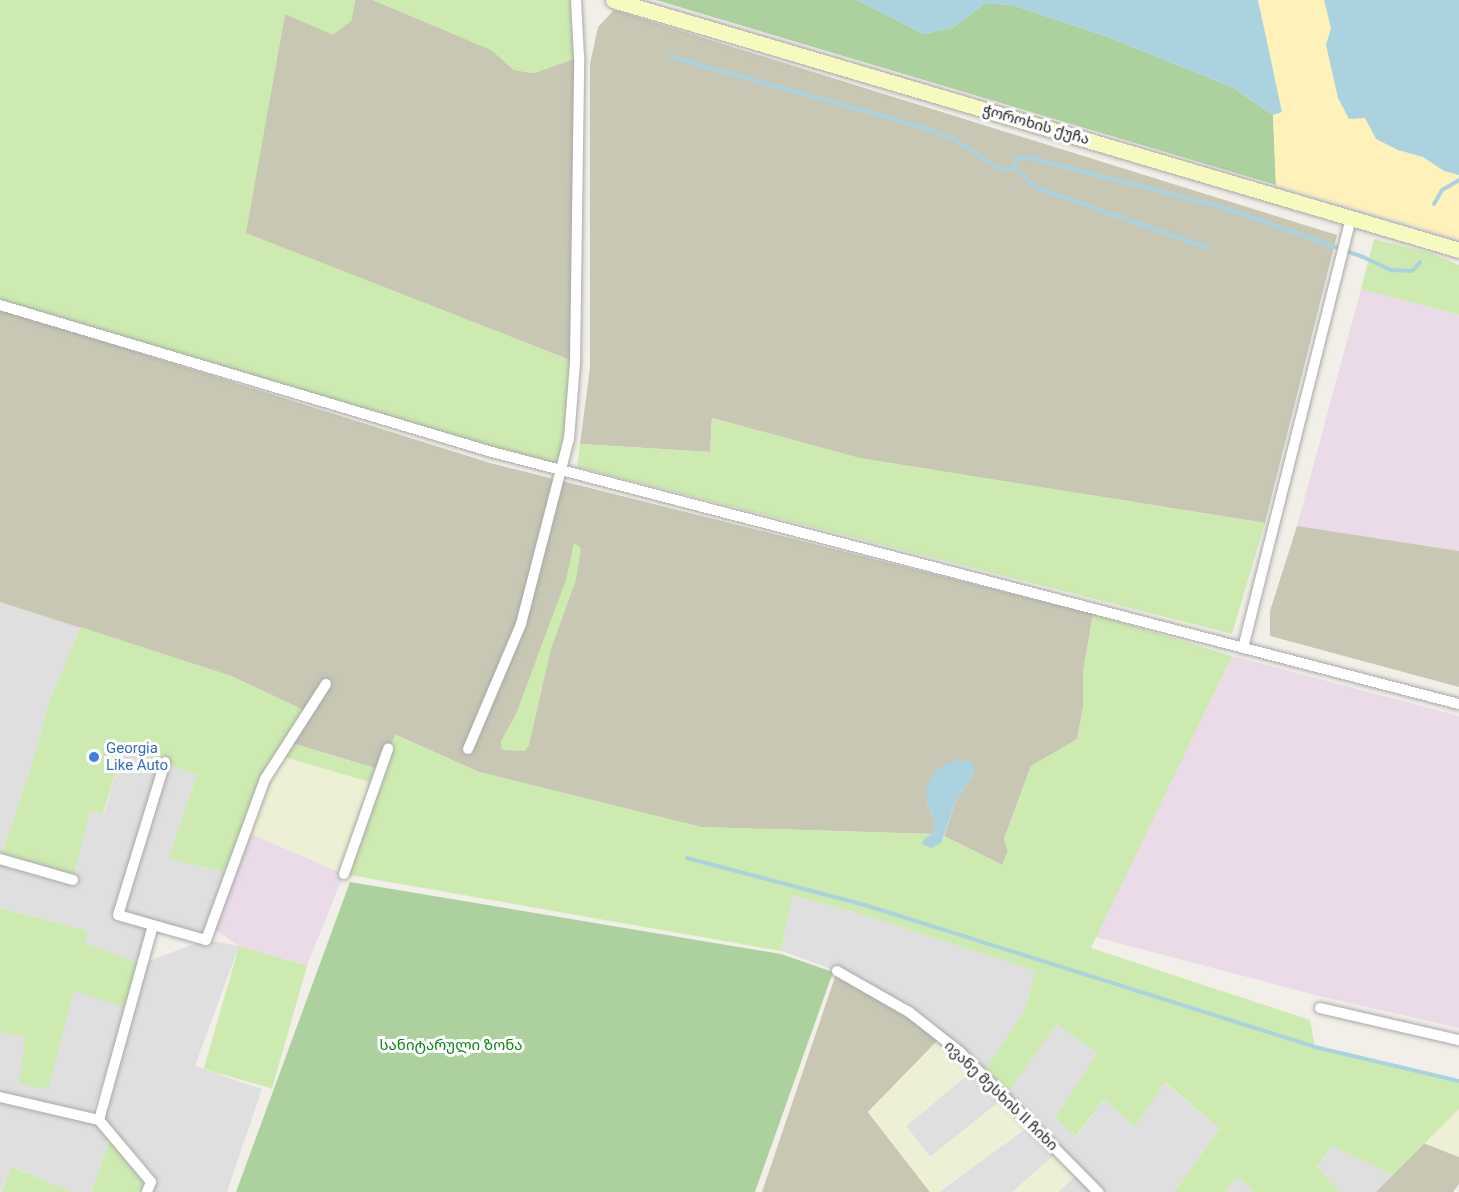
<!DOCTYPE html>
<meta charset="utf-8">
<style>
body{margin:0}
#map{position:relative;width:1459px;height:1192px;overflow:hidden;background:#f2efe9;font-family:Roboto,"Noto Sans Georgian",sans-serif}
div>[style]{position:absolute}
.residential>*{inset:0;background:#e0dfdf}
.industrial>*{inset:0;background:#ebdbe8}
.construction>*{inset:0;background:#c7c7b4}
.farmland>*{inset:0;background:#eef0d5}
.grass>*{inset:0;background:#cdebb0;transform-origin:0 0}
.forest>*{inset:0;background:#add19e}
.sand>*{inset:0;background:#fff1ba}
.water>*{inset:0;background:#aad3df}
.stream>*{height:4px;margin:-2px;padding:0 2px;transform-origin:2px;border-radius:2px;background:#aad3df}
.roads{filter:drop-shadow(0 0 2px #a9a9a9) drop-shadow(0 0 2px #a9a9a9)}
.street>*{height:10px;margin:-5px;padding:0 5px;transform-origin:5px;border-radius:5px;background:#fff}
.secondary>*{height:15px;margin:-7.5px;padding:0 7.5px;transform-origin:7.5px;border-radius:7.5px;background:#f7fabf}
.dots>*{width:16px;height:16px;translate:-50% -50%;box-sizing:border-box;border:3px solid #fff;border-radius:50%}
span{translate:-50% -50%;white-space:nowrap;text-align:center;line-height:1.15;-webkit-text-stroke:6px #fff;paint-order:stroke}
.street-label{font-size:15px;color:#222}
.shop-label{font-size:15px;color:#366cbe}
.left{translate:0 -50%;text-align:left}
.park-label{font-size:15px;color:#0c8416}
</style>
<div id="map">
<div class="residential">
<i style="clip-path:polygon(0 602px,81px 627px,50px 699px,33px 760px,0 858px)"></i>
<i style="clip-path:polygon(evenodd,123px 747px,197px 775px,168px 859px,230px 873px,207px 940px,239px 946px,195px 1066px,262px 1089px,227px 1192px,151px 1192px,155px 1182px,151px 1171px,130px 1148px,122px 1145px,112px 1135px,91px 1192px,72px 1192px,13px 1167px,0 1192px,0 1097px,99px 1120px,127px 1017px,92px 1112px,0 1094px,0 1032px,25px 1036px,84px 943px,88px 931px,0 908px,0 859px,73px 880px,90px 811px,104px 814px,123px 747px,153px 925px,205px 940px,143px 963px,153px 925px)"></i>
<i style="clip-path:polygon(791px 896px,854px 912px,1036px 971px,1026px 1008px,982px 1074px,1005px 1097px,1057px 1024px,1097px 1053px,1055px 1118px,1077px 1136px,1104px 1099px,1135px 1127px,1164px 1082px,1220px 1129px,1174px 1192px,1058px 1192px,1079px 1173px,1058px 1152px,1012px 1192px,939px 1192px,1031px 1125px,1004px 1098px,930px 1157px,906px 1126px,976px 1068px,837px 971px,781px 951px)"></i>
<i style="clip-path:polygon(1332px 1146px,1393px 1175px,1376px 1192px,1340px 1192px,1317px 1167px)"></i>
<i style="clip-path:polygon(1237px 1176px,1254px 1192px,1225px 1192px)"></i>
</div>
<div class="industrial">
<i style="clip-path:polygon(1361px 289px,1459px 315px,1459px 551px,1297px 526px)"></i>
<i style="clip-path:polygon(1232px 656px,1459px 716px,1459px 1028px,1319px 996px,1095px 937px)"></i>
<i style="clip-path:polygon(245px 831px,344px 874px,307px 965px,239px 946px,211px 927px)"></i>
</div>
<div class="construction">
<i style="clip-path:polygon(355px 0,373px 0,492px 50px,514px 70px,534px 73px,579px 57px,575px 362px,245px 233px,285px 14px,351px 21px)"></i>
<i style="clip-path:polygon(614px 10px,1337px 235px,1265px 523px,859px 458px,712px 418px,710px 452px,580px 444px,590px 368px,590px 64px,598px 27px)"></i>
<i style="clip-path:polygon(0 309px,490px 463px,1093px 614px,1083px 673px,1083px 708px,1077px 740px,1031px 766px,1004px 839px,1008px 851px,1002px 865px,944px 836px,956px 800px,973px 775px,972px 762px,926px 801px,935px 825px,932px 834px,701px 827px,479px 772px,396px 735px,381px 770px,288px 742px,306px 712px,299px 708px,231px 676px,0 602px)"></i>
<i style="clip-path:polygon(1297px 526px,1459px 551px,1459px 687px,1270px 636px,1270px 611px)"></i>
<i style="clip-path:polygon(837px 971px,941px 1037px,868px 1112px,930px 1192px,762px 1192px)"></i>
<i style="clip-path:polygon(1424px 1143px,1459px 1157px,1459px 1184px,1453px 1192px,1376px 1192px)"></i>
</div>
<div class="farmland">
<i style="clip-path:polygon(278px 755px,376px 784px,344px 874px,245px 831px)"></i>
<i style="clip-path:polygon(941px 1037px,976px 1068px,906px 1126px,930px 1157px,1005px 1097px,1031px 1124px,939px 1192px,930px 1192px,868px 1112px)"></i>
<i style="clip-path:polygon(1457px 1109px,1459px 1109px,1459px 1157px,1424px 1143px)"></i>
<i style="clip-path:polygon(1058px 1152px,1079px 1173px,1058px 1192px,1012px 1192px)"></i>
</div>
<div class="grass">
<i style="clip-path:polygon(0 0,355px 0,351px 21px,333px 35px,285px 14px,246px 233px,575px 362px,561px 470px,0 305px)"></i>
<i style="clip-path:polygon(373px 0,576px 0,579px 57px,533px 73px,514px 70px,491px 50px)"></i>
<i style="clip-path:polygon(1374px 239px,1431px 253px,1459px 265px,1459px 315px,1361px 289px)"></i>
<i style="clip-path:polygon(712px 418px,859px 458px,1265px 523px,1232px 634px,577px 467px,580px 444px,710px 452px)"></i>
<i style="clip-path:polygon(574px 543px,581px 548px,576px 580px,551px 649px,529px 745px,525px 751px,504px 750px,501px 748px,501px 741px,516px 714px,566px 580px)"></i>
<i style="clip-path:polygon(1093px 614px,1232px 656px,1091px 948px,1310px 1020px,1315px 1047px,1459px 1081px,1459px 1109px,1393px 1175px,1332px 1146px,1317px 1167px,1340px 1192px,1254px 1192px,1237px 1177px,1225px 1192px,1174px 1192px,1220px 1129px,1165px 1082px,1135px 1127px,1104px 1099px,1076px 1136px,1055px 1118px,1097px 1053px,1057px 1024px,1005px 1097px,982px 1074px,1026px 1008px,1035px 971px,854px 912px,792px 896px,781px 951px,344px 874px,376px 784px,278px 755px,230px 873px,168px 859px,197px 775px,123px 747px,103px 814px,90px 811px,73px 880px,0 859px,33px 760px,50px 699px,81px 627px,231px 676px,299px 708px,307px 712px,288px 742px,380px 770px,395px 735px,479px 772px,701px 827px,932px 834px,941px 843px,944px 836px,1002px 865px,1008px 851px,1004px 840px,1031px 766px,1077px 739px,1083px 708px,1083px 673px)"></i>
<i style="clip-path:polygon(0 908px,88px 931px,85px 943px,142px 964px,130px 1009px,74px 991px,48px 1090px,19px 1083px,25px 1037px,0 1032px)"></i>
<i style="left:239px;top:946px;width:71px;height:128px;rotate:16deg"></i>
<i style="clip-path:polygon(112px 1135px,146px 1181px,140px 1192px,91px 1192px)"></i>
<i style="clip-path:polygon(12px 1167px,72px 1192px,1px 1192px)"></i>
</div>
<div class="forest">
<i style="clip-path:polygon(656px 0,857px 0,924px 34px,954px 27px,985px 3px,1012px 5px,1108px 37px,1232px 87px,1273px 115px,1276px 185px)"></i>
<i style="clip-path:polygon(350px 882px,781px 954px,833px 972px,755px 1192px,236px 1192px)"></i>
</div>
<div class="sand">
<i style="clip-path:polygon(1258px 0,1324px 0,1327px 4px,1331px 28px,1326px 45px,1338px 98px,1366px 118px,1398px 150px,1423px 157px,1444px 171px,1459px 175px,1459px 239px,1276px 185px,1273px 115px,1282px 112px)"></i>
</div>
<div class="water">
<i style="clip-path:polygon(857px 0,1258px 0,1282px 112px,1273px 115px,1232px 87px,1108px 37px,1012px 5px,985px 3px,954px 27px,924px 34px)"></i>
<i style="clip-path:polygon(1324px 0,1459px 0,1459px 175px,1444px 171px,1423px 157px,1398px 150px,1376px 139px,1365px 118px,1349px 119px,1338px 98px,1326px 45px,1331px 28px)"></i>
<i style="clip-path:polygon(956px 760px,973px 762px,973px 775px,956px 800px,941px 843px,931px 848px,922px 844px,925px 838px,932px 834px,935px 825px,926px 801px,928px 785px,934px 772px,945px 764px)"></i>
</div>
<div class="stream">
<i style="left:671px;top:57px;width:268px;rotate:15.6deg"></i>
<i style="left:929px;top:129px;width:28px;rotate:23deg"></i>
<i style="left:955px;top:140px;width:54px;rotate:32.8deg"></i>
<i style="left:1000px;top:169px;width:13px;rotate:-4deg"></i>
<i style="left:1434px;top:204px;width:16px;rotate:-60deg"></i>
<i style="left:1442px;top:190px;width:20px;rotate:-30deg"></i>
<i style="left:1208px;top:248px;width:181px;rotate:-160.7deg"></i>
<i style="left:1037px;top:188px;width:31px;rotate:-140deg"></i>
<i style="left:1013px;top:168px;width:11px;rotate:-63deg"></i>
<i style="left:1018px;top:158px;width:9px;rotate:-6deg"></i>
<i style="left:1027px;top:157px;width:208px;rotate:14.5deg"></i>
<i style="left:1228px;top:209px;width:143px;rotate:19.6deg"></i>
<i style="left:1363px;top:257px;width:31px;rotate:25deg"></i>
<i style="left:1391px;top:270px;width:21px;rotate:3deg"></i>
<i style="left:1412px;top:271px;width:12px;rotate:-48deg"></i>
<i style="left:687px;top:858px;width:184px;rotate:14.8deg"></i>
<i style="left:865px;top:905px;width:472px;rotate:17.5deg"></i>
<i style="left:1315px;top:1047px;width:148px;rotate:13.3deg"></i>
</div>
<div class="roads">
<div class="street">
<i style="left:0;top:305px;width:513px;rotate:16.64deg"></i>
<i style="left:492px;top:452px;width:999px;rotate:14.61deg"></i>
<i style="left:1243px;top:648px;width:443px;rotate:-75.9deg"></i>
<i style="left:468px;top:749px;width:136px;rotate:-67deg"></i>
<i style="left:521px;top:624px;width:191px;rotate:-75.5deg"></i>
<i style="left:569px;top:439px;width:77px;rotate:-85.5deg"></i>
<i style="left:575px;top:362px;width:305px;rotate:-89.2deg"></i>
<i style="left:579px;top:57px;width:57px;rotate:-93deg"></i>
<i style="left:0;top:859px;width:76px;rotate:16deg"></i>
<i style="left:344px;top:874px;width:133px;rotate:-70.6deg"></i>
<i style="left:153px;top:925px;width:55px;rotate:15.8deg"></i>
<i style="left:206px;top:940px;width:171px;rotate:-69.9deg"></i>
<i style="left:265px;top:779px;width:113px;rotate:-57.3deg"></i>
<i style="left:837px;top:971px;width:83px;rotate:29.7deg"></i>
<i style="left:909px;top:1012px;width:65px;rotate:38.1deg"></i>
<i style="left:960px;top:1052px;width:197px;rotate:45.4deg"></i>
<i style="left:1320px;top:1008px;width:143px;rotate:13deg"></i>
<i style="left:0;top:1097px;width:102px;rotate:13.1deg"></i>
<i style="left:99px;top:1120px;width:81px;rotate:50deg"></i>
<i style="left:151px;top:1182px;width:11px;rotate:112deg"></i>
<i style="left:99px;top:1120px;width:202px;rotate:-74.5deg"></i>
<i style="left:153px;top:925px;width:36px;rotate:-164deg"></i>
<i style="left:118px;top:915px;width:160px;rotate:-72.9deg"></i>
</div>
<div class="secondary">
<i style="left:613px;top:0;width:882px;rotate:16.46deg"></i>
</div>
</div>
<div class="dots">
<i style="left:94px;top:757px;background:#3f7fe0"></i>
</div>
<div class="street-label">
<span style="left:1036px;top:125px;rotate:16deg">ჭოროხის ქუჩა</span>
<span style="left:1001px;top:1096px;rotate:44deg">ივანე მესხის II ჩიხი</span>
</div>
<div class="shop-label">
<span class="left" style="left:106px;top:757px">Georgia<br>Like Auto</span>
</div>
<div class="park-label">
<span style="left:451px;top:1046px">სანიტარული ზონა</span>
</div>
</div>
